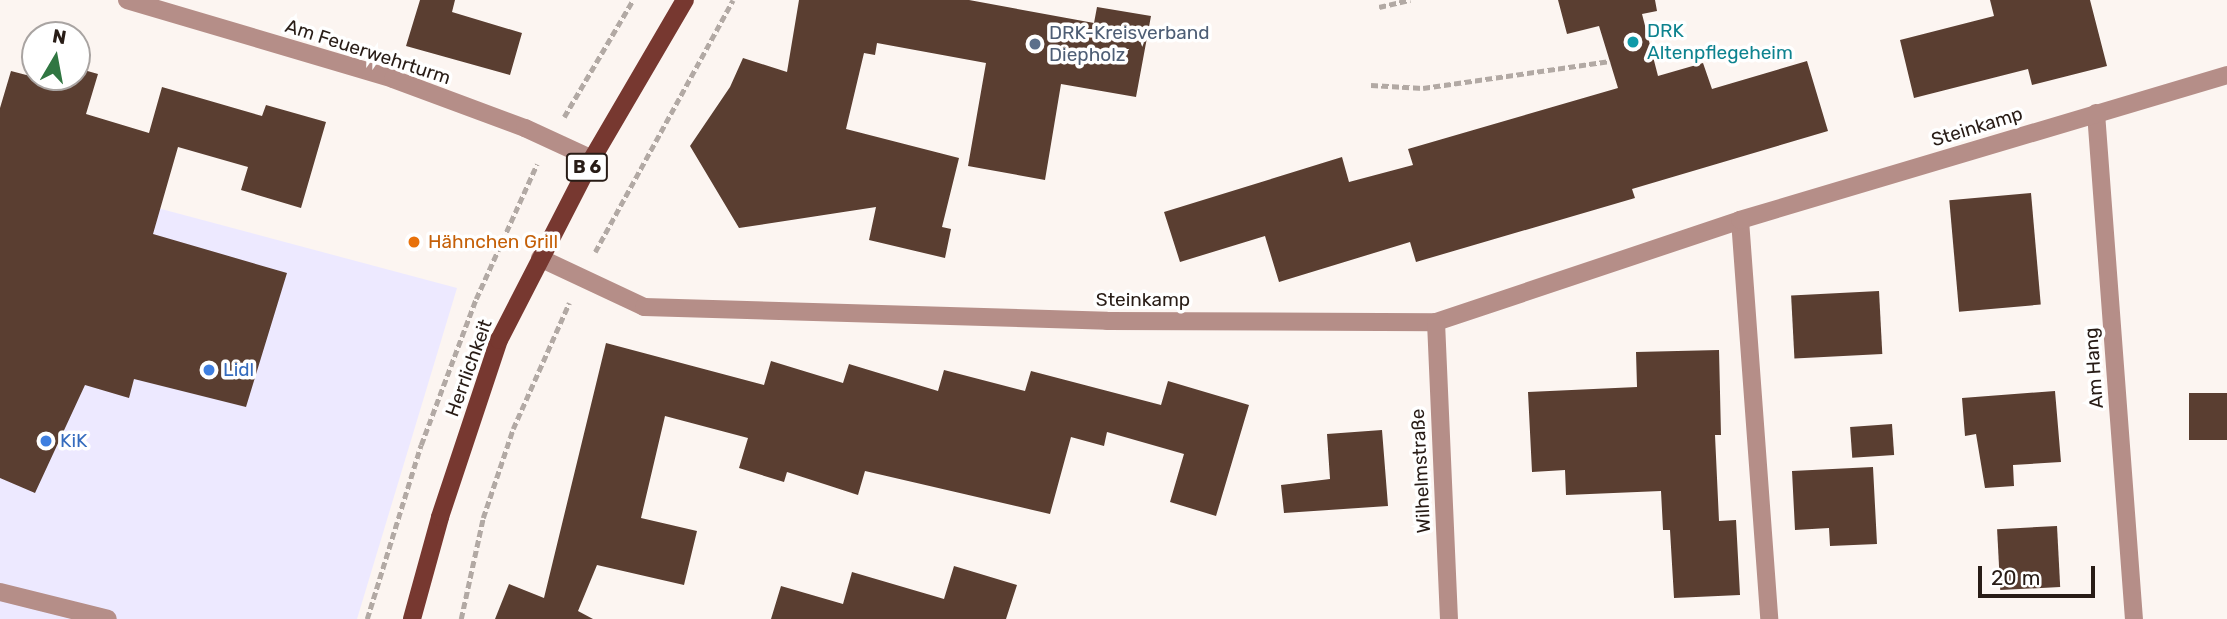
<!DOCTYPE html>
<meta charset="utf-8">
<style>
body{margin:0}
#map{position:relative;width:2227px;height:619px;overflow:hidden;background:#fcf5f1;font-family:Rubik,sans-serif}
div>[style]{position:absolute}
.commercial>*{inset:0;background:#ede9ff}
.building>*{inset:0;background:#5a3e31;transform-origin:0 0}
.path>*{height:4.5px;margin-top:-2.25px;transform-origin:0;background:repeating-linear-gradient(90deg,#b2a9a4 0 7px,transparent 0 10.5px)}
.minor>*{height:18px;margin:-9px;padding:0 9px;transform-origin:9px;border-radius:9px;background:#b58e88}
.primary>*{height:18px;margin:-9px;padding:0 9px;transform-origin:9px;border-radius:9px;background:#773830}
.dots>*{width:19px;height:19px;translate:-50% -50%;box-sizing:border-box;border:4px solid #fff;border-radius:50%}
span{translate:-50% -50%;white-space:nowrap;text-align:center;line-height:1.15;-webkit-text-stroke:7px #fff;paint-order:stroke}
.shield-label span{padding:2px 5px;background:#fff;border:2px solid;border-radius:5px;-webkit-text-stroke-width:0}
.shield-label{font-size:18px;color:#281c16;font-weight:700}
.culture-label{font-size:19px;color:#0d838f}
.left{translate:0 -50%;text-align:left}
.service-label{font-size:19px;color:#4e5e75}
.street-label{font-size:19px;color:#281c16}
.food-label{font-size:19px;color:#c56008}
.shop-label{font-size:19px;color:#366cbe}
.north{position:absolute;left:21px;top:21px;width:70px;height:70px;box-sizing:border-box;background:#fff;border:2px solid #a9a4a2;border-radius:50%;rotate:10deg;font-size:19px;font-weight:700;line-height:28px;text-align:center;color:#281c16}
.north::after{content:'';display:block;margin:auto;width:24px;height:32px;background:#307642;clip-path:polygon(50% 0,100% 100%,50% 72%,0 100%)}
.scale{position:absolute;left:1978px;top:566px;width:117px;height:32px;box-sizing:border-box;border:4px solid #281c16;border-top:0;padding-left:9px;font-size:21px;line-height:24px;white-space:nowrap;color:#281c16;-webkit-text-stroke:5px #fff;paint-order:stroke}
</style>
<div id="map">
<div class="commercial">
<i style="clip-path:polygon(0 166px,457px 288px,357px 619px,0 619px)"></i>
</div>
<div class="building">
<i style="clip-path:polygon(420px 0,455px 0,452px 12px,522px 33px,510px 75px,406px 46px)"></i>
<i style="clip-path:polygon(799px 0,969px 0,1094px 23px,1097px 7px,1151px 16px,1136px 97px,1061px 84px,1045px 180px,968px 166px,986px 63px,877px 43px,875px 55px,864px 53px,846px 129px,959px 158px,942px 227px,951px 229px,945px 258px,869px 240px,876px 207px,739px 228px,690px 146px,730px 87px,743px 58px,787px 72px)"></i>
<i style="clip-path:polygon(1558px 0,1655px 0,1657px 11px,1642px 14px,1658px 76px,1703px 63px,1712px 89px,1807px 61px,1828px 131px,1632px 189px,1635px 198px,1416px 262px,1410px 242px,1279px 282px,1265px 236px,1180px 262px,1164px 212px,1342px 157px,1349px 182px,1413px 165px,1408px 149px,1618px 88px,1599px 26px,1567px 34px)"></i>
<i style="clip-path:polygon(1990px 0,2090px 0,2107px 66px,2032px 85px,2028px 69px,1914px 98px,1900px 40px,1994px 16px)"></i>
<i style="clip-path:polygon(77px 68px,98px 74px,86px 114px,149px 133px,162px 87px,262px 116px,266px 105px,326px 122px,301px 208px,241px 190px,248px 167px,178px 147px,153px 234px,287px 273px,246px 407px,134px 379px,129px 398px,85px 385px,35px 493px,0 478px,0 108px,11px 71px,34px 77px,35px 73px,35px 77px,77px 77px)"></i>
<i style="left:2031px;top:193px;width:112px;height:82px;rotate:85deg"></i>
<i style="left:1879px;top:291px;width:63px;height:88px;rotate:87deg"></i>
<i style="clip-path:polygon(606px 343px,764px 385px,771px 361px,843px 383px,849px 364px,938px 391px,944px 370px,1025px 391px,1031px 371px,1161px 405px,1168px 381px,1249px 405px,1216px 516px,1170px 502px,1184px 454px,1107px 432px,1104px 446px,1071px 437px,1050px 514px,865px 471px,858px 495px,787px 472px,784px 482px,739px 468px,748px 438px,665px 416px,641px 518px,697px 531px,684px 585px,597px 565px,578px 611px,593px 619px,495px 619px,509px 584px,544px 598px)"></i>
<i style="clip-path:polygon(1719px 350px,1721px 435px,1715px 435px,1719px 521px,1736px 520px,1740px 595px,1674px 598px,1670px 530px,1663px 530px,1661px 491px,1566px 495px,1565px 470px,1532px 472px,1528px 392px,1637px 387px,1636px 352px)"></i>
<i style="clip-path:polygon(2055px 391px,2061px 462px,2013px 465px,2014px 486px,1985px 488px,1976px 434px,1965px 436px,1962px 398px)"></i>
<i style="left:2227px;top:393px;width:47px;height:38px;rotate:90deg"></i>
<i style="left:1892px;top:424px;width:31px;height:42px;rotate:86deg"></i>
<i style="clip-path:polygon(1382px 430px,1388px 506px,1284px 513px,1281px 485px,1330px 479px,1327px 434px)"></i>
<i style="clip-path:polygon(1873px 467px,1877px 544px,1830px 546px,1829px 528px,1795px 530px,1792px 471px)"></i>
<i style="left:2057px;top:526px;width:61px;height:60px;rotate:87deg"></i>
<i style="clip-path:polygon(954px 566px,1017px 585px,1006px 619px,771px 619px,781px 586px,843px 604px,852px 572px,944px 599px)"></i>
</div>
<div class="path">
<i style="left:1379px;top:7px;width:32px;rotate:-13deg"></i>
<i style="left:1371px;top:85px;width:52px;rotate:3.3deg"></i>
<i style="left:1423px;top:88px;width:189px;rotate:-8.2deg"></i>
<i style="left:564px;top:117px;width:136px;rotate:-59.5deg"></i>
<i style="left:595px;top:252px;width:287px;rotate:-61.3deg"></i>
<i style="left:367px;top:619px;width:182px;rotate:-72.8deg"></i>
<i style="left:421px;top:445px;width:156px;rotate:-69.4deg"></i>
<i style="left:476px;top:299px;width:148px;rotate:-65.7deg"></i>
<i style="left:461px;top:619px;width:103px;rotate:-77.7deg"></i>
<i style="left:483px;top:518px;width:94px;rotate:-71.4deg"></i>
<i style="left:513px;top:429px;width:138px;rotate:-66deg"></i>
</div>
<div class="minor">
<i style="left:127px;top:0;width:277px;rotate:16.5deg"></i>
<i style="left:393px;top:79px;width:141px;rotate:20.4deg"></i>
<i style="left:525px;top:128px;width:74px;rotate:24.8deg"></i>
<i style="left:2096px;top:113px;width:507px;rotate:85.71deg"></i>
<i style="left:1740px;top:220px;width:400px;rotate:85.8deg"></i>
<i style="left:540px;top:258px;width:115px;rotate:25.2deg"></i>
<i style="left:644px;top:307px;width:463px;rotate:1.7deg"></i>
<i style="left:1107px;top:321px;width:329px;rotate:0.2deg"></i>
<i style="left:1436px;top:322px;width:321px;rotate:-18.5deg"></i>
<i style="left:1740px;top:220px;width:508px;rotate:-16.58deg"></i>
<i style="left:1436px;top:322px;width:297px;rotate:87.5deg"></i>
<i style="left:0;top:592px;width:111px;rotate:14deg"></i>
</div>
<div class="primary">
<i style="left:412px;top:619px;width:106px;rotate:-74.6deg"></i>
<i style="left:440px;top:517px;width:187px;rotate:-71.6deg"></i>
<i style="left:499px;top:340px;width:203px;rotate:-62.8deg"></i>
<i style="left:592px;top:159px;width:184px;rotate:-59.7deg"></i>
</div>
<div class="dots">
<i style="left:1633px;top:42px;background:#0f9aa8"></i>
<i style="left:1035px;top:44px;background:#5c6f8a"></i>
<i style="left:414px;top:242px;background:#e8710a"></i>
<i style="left:209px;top:370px;background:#3f7fe0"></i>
<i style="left:46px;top:441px;background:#3f7fe0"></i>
</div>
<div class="shield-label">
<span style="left:587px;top:167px">B 6</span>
</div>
<div class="culture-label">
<span class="left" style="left:1647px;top:42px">DRK<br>Altenpflegeheim</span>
</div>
<div class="service-label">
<span class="left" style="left:1049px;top:44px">DRK-Kreisverband<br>Diepholz</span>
</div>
<div class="street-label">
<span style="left:368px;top:52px;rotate:18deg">Am Feuerwehrturm</span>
<span style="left:1977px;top:127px;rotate:-17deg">Steinkamp</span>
<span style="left:1143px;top:300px">Steinkamp</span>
<span style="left:469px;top:368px;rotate:-70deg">Herrlichkeit</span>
<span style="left:2094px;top:368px;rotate:-94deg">Am Hang</span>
<span style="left:1421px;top:471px;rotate:-93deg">Wilhelmstraße</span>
</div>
<div class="food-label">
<span class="left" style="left:428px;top:242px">Hähnchen Grill</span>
</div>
<div class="shop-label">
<span class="left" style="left:223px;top:370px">Lidl</span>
<span class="left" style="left:60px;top:441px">KiK</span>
</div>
<div class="north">N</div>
<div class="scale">20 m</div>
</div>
